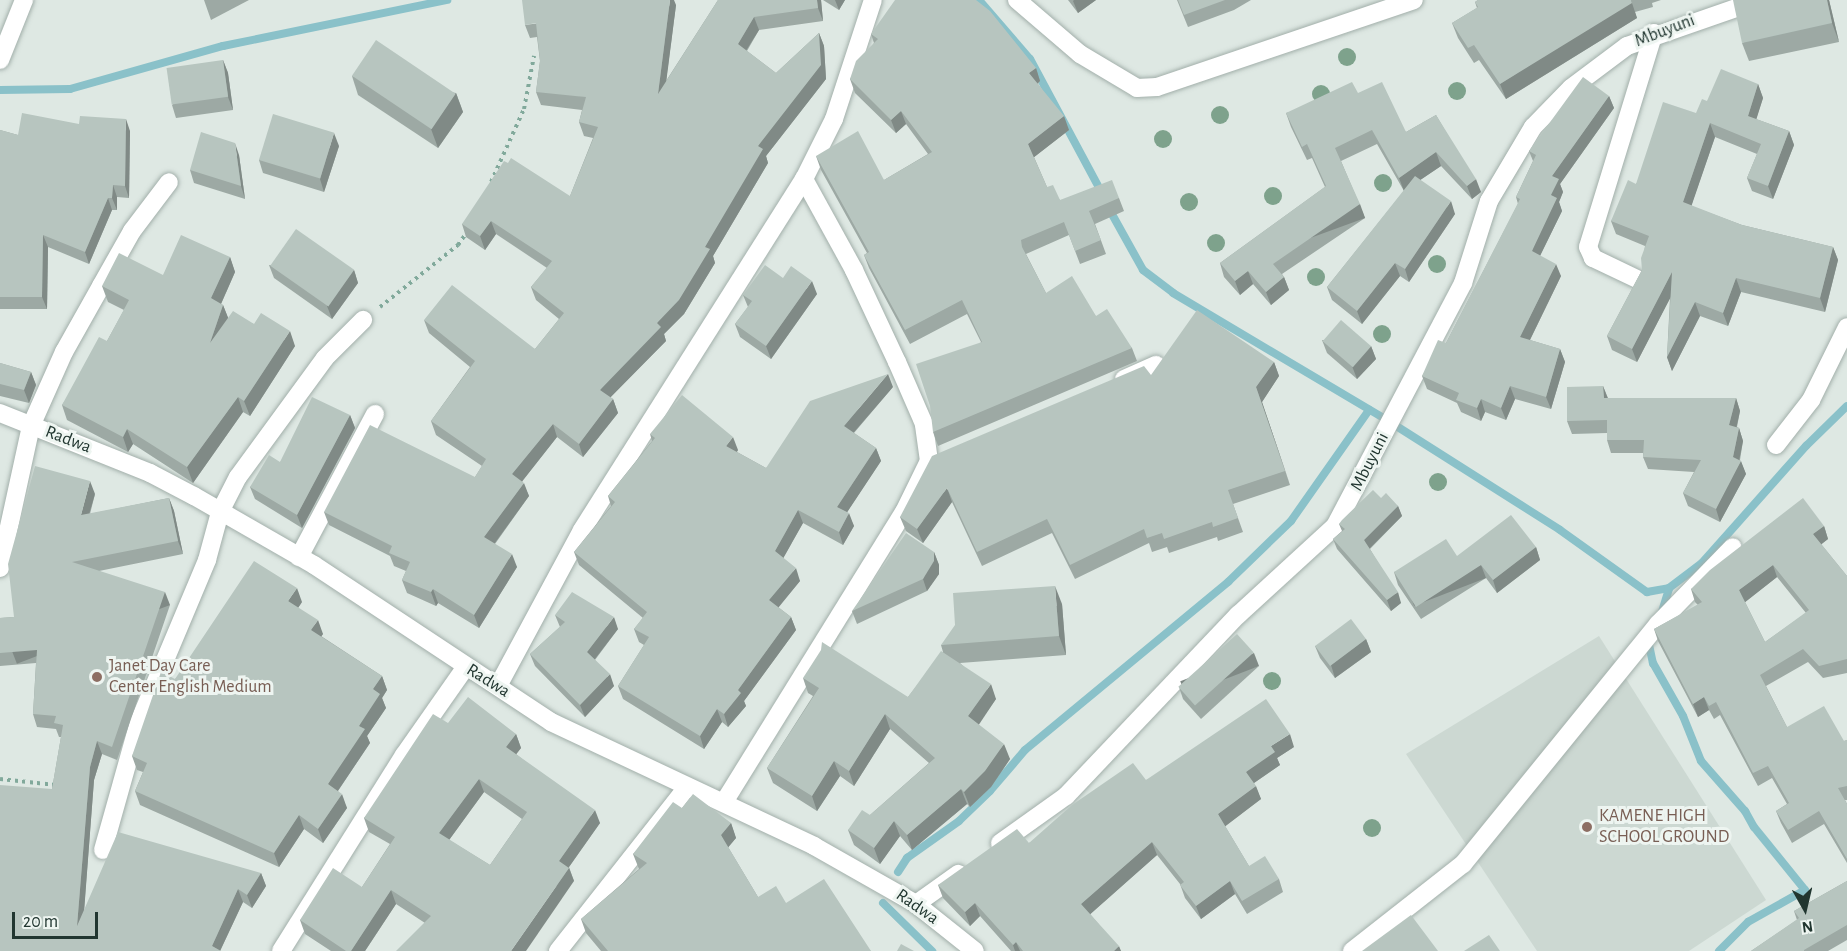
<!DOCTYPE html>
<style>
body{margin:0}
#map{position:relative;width:1847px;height:951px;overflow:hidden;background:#dee8e3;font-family:"Alegreya Sans",sans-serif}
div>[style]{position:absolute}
.built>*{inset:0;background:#ccd8d2}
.stream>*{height:8px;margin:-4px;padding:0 4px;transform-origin:4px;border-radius:4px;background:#8ac1c9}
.path>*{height:4px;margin-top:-2px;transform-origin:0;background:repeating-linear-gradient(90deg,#81a99b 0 3px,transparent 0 7.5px)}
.roads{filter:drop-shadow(0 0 2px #a2afaa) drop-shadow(0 0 2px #a2afaa)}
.minor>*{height:18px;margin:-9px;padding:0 9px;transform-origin:9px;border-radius:9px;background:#fff}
.trees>*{width:18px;height:18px;margin:-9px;border-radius:50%;background:#7ea28c}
.wall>*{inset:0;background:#9da9a4}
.shaded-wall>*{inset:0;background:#808a86;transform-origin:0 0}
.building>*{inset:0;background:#b7c5bf;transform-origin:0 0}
.dots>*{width:16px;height:16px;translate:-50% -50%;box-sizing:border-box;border:3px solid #eef5f1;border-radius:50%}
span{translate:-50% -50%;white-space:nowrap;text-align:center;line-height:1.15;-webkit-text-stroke:6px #eef5f1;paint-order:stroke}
.street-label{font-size:18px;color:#213630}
.education-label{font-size:18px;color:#785e54}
.left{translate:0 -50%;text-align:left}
.north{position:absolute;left:1775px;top:879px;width:60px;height:60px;-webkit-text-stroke:4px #eef5f1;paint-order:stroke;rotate:172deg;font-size:16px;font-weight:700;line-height:24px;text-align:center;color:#213630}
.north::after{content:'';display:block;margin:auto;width:21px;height:27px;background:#213630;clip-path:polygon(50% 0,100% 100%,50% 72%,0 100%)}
.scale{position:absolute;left:12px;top:912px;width:86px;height:27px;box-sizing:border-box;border:3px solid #213630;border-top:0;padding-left:8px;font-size:18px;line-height:21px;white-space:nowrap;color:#213630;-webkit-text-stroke:4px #eef5f1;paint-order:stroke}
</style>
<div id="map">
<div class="built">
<i style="clip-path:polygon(1599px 636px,1766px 900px,1689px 951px,1537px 951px,1406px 754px)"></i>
</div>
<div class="stream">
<i style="left:979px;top:0;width:78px;rotate:49.2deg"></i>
<i style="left:1030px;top:59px;width:152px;rotate:61.8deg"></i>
<i style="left:0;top:90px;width:70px;rotate:-0.8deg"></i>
<i style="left:70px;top:89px;width:159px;rotate:-15.7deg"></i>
<i style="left:223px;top:46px;width:229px;rotate:-11.6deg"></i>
<i style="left:1108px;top:207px;width:72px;rotate:60.9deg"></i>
<i style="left:1143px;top:270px;width:38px;rotate:37deg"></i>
<i style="left:1173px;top:293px;width:252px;rotate:30.7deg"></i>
<i style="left:1390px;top:422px;width:201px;rotate:32.4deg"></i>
<i style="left:1560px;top:530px;width:107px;rotate:35.5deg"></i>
<i style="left:1647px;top:592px;width:22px;rotate:-10deg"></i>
<i style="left:1669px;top:588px;width:41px;rotate:-37.1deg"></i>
<i style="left:1702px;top:563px;width:157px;rotate:-48.4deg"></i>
<i style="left:1806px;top:446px;width:57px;rotate:-44.3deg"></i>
<i style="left:1661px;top:615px;width:28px;rotate:-73deg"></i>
<i style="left:1648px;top:640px;width:24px;rotate:78deg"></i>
<i style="left:1653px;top:663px;width:61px;rotate:60.5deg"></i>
<i style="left:1683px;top:716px;width:48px;rotate:68.2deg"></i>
<i style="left:1701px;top:761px;width:67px;rotate:48.7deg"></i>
<i style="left:1745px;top:811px;width:18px;rotate:61deg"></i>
<i style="left:1754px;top:827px;width:81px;rotate:51deg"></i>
<i style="left:1805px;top:890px;width:65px;rotate:150.7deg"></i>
<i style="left:1748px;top:922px;width:41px;rotate:135deg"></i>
<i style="left:898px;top:872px;width:17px;rotate:-57deg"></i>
<i style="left:907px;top:858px;width:64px;rotate:-35.4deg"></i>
<i style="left:959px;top:821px;width:43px;rotate:-44.1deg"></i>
<i style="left:990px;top:791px;width:54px;rotate:-49.5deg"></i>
<i style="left:1025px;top:750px;width:264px;rotate:-39.6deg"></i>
<i style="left:1228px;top:582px;width:88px;rotate:-44.1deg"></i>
<i style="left:1291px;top:521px;width:136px;rotate:-54.9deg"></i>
<i style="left:883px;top:903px;width:69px;rotate:44.4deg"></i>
</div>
<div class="path">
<i style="left:491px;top:182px;width:80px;rotate:-65.7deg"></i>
<i style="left:524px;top:109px;width:54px;rotate:-79.3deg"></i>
<i style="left:380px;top:307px;width:100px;rotate:-38.5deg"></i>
<i style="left:458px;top:245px;width:16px;rotate:-55deg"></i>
<i style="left:0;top:779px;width:56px;rotate:6.1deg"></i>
</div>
<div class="roads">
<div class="minor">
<i style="left:1017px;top:0;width:83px;rotate:40.6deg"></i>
<i style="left:1080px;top:54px;width:66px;rotate:30.8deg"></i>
<i style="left:1137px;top:88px;width:20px;rotate:-3deg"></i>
<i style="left:1157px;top:87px;width:271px;rotate:-18.7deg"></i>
<i style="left:0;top:60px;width:65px;rotate:-68.2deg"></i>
<i style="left:1637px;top:279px;width:49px;rotate:-154.5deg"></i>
<i style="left:1593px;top:258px;width:12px;rotate:-114deg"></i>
<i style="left:1588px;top:247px;width:224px;rotate:-72.9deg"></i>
<i style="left:1124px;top:379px;width:35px;rotate:-24deg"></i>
<i style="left:0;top:413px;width:162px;rotate:21.8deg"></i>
<i style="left:150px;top:473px;width:50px;rotate:27.6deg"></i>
<i style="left:194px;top:496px;width:138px;rotate:29.9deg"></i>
<i style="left:314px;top:565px;width:284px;rotate:33.5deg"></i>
<i style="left:551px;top:722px;width:291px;rotate:25.2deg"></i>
<i style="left:814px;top:846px;width:117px;rotate:29.6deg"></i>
<i style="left:916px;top:904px;width:75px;rotate:38.5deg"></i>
<i style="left:1776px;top:445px;width:57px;rotate:-52.1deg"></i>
<i style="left:1811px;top:400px;width:81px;rotate:-63.7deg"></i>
<i style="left:299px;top:557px;width:162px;rotate:-62deg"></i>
<i style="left:0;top:568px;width:145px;rotate:-77.7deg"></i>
<i style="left:31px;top:426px;width:81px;rotate:-66deg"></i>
<i style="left:64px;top:352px;width:76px;rotate:-60.7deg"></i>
<i style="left:101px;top:286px;width:63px;rotate:-60.6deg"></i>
<i style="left:132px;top:231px;width:61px;rotate:-52.9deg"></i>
<i style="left:498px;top:686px;width:177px;rotate:-61.7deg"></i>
<i style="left:582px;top:530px;width:415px;rotate:-57.7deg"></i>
<i style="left:804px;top:179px;width:67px;rotate:-63.4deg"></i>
<i style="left:834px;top:119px;width:125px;rotate:-71.9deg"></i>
<i style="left:724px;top:802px;width:341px;rotate:-58.2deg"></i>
<i style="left:904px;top:512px;width:57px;rotate:-63.9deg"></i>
<i style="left:929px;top:461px;width:37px;rotate:-98deg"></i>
<i style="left:924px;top:424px;width:68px;rotate:-113.5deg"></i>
<i style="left:897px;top:362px;width:102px;rotate:-115.1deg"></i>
<i style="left:854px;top:270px;width:104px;rotate:-118.8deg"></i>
<i style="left:1000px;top:843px;width:81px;rotate:-35.5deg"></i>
<i style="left:1066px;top:796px;width:250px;rotate:-46.5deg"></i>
<i style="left:1238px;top:615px;width:132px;rotate:-42.5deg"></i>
<i style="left:1335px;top:526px;width:275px;rotate:-62.2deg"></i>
<i style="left:1463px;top:283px;width:86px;rotate:-72.4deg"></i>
<i style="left:1489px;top:201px;width:86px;rotate:-59.3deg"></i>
<i style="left:1533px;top:127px;width:54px;rotate:-45.7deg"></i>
<i style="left:1571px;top:88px;width:70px;rotate:-36.9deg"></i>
<i style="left:1627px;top:46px;width:140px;rotate:-19.2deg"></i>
<i style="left:103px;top:850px;width:133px;rotate:-74.3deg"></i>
<i style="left:139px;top:722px;width:176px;rotate:-67.2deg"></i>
<i style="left:207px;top:560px;width:50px;rotate:-74.8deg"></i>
<i style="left:220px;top:512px;width:39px;rotate:-63deg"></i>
<i style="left:238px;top:477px;width:147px;rotate:-53.8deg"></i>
<i style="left:325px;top:358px;width:54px;rotate:-45deg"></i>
<i style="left:916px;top:904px;width:52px;rotate:-35.5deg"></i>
<i style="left:281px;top:951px;width:231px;rotate:-57.9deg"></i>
<i style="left:404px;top:755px;width:106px;rotate:-55deg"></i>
<i style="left:558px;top:951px;width:209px;rotate:-51.8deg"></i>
<i style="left:1352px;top:951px;width:141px;rotate:-38.1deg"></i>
<i style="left:1463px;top:864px;width:309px;rotate:-50.9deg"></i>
<i style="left:1658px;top:624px;width:107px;rotate:-45.8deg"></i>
</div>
</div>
<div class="trees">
<i style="left:1347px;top:57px"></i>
<i style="left:1457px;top:91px"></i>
<i style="left:1321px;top:94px"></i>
<i style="left:1220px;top:115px"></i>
<i style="left:1163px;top:139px"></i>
<i style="left:1383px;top:183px"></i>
<i style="left:1273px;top:196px"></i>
<i style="left:1189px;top:202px"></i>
<i style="left:1216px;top:243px"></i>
<i style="left:1437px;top:264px"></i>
<i style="left:1316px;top:277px"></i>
<i style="left:1382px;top:334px"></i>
<i style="left:1438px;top:482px"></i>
<i style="left:1272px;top:681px"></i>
<i style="left:1372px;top:828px"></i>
</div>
<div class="wall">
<i style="clip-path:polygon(204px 0,249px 0,211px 20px)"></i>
<i style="clip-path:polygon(718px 0,821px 0,823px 21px,759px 30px,747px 51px,776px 73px,819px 33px,824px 46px,826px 79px,766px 156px,768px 163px,713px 256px,715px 263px,684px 314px,664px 334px,666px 341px,610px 397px,613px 399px,618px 413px,583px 457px,557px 437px,522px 481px,529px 496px,495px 544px,517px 567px,479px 628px,438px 603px,436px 606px,407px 593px,402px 580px,406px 571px,394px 566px,390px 556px,329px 525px,324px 512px,475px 477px,482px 466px,436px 435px,431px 421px,470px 367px,429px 333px,424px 320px,535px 349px,559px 319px,536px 300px,531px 287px,547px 268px,496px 234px,485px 250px,466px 237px,462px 224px,570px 196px,593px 138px,584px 136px,579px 122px,582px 110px,541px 105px,536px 92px,540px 61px,537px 37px,530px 38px,525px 25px,676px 5px,666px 81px)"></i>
<i style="clip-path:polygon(823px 0,845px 0,839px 10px)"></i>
<i style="clip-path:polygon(1068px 0,1096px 0,1078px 13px)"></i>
<i style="clip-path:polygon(1177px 0,1251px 0,1234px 10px,1188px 27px)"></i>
<i style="clip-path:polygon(1478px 0,1661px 0,1652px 3px,1653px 7px,1635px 12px,1637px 18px,1506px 99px,1479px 60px,1474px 63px,1458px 38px,1452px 23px,1477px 8px,1475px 2px)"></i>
<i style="clip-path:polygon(1829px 0,1839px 42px,1749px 61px,1742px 43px)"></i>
<i style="clip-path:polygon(871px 34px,1036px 68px,1040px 81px,1038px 84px,1069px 130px,1034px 157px,1047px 187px,1060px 200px,1119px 198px,1124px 211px,1095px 224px,1106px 254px,1080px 264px,1069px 235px,1026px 254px,1027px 256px,1046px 293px,1096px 316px,1132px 348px,1137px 361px,938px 446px,933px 432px,981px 342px,967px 314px,910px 344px,869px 268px,864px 255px,867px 253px,821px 170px,816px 156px,884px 180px,928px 154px,906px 124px,896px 133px,855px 93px,850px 79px,874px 43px)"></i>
<i style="clip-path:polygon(223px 60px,228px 73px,233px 110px,176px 118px,172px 105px)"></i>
<i style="clip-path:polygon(352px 76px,456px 93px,463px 112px,438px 148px,358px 95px)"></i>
<i style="clip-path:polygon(1758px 84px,1763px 98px,1756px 119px,1789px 131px,1794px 145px,1773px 199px,1752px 191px,1747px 178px,1757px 154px,1715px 137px,1691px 206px,1742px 225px,1833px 247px,1838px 260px,1825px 312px,1741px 292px,1728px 326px,1700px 316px,1672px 371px,1667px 357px,1670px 298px,1637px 362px,1612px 350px,1607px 336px,1642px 270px,1645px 246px,1616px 234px,1611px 221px,1636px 184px,1707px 101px)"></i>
<i style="clip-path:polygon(1358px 93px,1406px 132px,1436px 115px,1481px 192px,1472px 199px,1441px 166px,1420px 180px,1455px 214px,1409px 282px,1400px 276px,1362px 324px,1332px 300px,1327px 287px,1404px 191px,1377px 144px,1341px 161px,1365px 218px,1282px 274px,1284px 277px,1289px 290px,1271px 305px,1253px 284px,1240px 295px,1224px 277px,1220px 263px,1325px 187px,1312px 158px,1307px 160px,1291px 127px,1286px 113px)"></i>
<i style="clip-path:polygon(1609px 96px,1614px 108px,1560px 184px,1563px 192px,1559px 202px,1562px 211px,1540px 256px,1561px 276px,1530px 340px,1560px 349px,1565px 362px,1551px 409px,1515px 399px,1506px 420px,1485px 412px,1481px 421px,1461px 412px,1457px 403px,1427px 389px,1422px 376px,1446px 343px,1518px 204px,1516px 197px,1533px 161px,1529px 151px)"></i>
<i style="clip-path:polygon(79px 124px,130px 131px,129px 198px,117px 197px,117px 210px,112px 210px,89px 264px,48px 247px,47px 309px,0 309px,0 130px,18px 135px)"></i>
<i style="clip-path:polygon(339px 146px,324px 192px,263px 173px,259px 160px)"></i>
<i style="clip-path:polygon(239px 155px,245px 199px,194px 183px,190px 170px)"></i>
<i style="clip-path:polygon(230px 257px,235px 272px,221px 304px,223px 305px,228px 318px,254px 324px,295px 346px,250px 416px,243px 412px,193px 483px,133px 444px,128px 452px,67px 420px,62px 405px,107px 341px,124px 310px,108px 302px,102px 286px,163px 275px)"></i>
<i style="clip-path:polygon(269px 265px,354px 270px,358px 283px,332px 319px,274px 278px)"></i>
<i style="clip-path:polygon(783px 278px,817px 294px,771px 359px,740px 337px,735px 324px,748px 307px,743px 295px)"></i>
<i style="clip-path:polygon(1322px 340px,1371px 346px,1376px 359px,1357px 379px,1327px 353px)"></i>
<i style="clip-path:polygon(1274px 362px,1279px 376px,1262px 402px,1290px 485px,1233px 504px,1243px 532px,1218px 541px,1217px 537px,1169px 553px,1167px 547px,1152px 552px,1149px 543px,1075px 579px,1052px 533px,982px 566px,952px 502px,923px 543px,906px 531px,900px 517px,1151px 375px)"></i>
<i style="clip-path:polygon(0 363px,31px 372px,36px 385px,29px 403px,0 396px)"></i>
<i style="clip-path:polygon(1603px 386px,1608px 398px,1736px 398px,1740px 411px,1737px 427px,1739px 428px,1743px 441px,1740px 460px,1746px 474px,1720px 522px,1688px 506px,1683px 493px,1694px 472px,1648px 469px,1643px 457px,1643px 453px,1611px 453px,1607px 440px,1607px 433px,1572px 434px,1567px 421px)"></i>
<i style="clip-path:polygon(893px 387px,854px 433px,876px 448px,881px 461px,847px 512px,854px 526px,843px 545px,803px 523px,783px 558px,800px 581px,778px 607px,791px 617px,796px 630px,744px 701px,746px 706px,728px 727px,722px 722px,704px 749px,623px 699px,618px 686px,644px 645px,639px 642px,634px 629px,643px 618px,579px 565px,574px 552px,611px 506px,608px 496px,652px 441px,650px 434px,738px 450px,737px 452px,766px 468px)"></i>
<i style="clip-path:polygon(350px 415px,355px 428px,302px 528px,255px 499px,250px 487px,280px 462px)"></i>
<i style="clip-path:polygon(95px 494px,90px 514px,169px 498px,174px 511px,183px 554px,99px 571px,170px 605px,117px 760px,102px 754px,94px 780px,84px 910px,261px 873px,266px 886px,252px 908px,243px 902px,220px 951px,0 951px,52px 789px,61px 737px,59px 737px,56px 729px,37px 727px,33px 714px,36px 663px,0 666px,0 618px,14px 617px)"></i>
<i style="clip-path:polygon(1381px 498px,1398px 506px,1402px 516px,1370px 549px,1401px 603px,1391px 611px,1337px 549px,1333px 539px,1342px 531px,1339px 524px)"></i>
<i style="clip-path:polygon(evenodd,1824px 526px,1828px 539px,1821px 544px,1847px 576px,1847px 673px,1823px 678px,1808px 662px,1766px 686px,1787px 727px,1844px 741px,1847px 740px,1847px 800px,1845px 800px,1847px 804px,1847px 863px,1824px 824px,1792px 843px,1781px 823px,1776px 811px,1787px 804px,1772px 778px,1758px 786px,1720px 715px,1714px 719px,1709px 710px,1698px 717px,1658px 641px,1654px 629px,1698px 605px,1695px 602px,1691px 589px,1824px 526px,1777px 577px,1806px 613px,1765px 642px,1745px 602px,1777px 577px)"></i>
<i style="clip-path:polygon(1536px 547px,1540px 560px,1497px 593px,1486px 578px,1421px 619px,1398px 585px,1394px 572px,1457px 556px)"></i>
<i style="clip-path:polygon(934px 552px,939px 565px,939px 574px,927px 591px,857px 624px,852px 611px)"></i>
<i style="clip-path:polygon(302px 602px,298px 608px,323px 634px,321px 636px,382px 676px,387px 690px,382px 698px,386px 708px,367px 736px,370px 743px,338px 791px,347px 808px,323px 843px,304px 829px,279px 867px,140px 805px,135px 791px,143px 772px,137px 770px,132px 756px,175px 679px)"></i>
<i style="clip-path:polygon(1062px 604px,1066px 655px,960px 663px,996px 699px,978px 724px,1010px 759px,991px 787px,970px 807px,967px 804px,912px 850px,900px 836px,880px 864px,854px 845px,848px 830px,870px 815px,929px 763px,890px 729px,854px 786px,840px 776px,817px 811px,773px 783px,767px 768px,813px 696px,808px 693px,803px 678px,908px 697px,943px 652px,941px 645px)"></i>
<i style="clip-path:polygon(555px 615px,618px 629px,595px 660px,614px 686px,585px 717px,535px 666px,530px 654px,560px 627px)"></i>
<i style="clip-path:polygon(1366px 639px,1371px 652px,1335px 678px,1320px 658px,1315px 646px)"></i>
<i style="clip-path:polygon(1259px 666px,1201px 719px,1183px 699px,1179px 687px)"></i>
<i style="clip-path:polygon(evenodd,448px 723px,516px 734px,521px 748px,516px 754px,600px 823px,569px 867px,574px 881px,425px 923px,396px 904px,365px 951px,331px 951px,305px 934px,300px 920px,362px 887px,390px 844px,369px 832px,364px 818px,448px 723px,484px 792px,522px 819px,490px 865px,449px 840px,484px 792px)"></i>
<i style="clip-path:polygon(1294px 747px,1277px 758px,1280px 765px,1254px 783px,1261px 799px,1225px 826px,1249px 866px,1279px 879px,1283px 892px,1247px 914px,1235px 894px,1201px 919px,1185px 898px,1180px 884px,1157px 855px,1090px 914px,1121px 951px,1011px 951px,980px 916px,970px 926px,943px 898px,938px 885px,1029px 843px,1146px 780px)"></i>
<i style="clip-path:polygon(682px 808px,731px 823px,736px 838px,728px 847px,758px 897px,786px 903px,871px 951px,601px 951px,586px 933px,581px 919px,639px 869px,633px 854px)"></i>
<i style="clip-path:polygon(1847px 881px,1847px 940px,1828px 951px,1751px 951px,1797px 920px,1794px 911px)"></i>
</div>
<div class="shaded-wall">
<i style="clip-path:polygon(670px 0,674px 0,676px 5px,663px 107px,658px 94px)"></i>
<i style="clip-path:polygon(817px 0,821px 0,823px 21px,818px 8px)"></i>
<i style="clip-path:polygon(835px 0,845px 0,839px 10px)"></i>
<i style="clip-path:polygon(1074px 0,1096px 0,1078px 13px,1073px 1px)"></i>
<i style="clip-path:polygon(1631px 0,1637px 18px,1506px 99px,1500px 84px)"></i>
<i style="clip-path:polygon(1827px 0,1829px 0,1839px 42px,1832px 23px)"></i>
<i style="clip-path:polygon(754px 17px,759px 30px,742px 57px,738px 44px)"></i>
<i style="clip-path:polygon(819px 33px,824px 46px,826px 79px,766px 156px,768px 163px,713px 256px,715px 263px,684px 314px,664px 334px,666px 341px,605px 403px,600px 390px,657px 323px,705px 247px,758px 146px)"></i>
<i style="clip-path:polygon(223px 60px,228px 73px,233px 110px,228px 97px)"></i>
<i style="clip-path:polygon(1036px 68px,1040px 81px,1034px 86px,1029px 73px)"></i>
<i style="clip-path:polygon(1758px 84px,1763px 98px,1753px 130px,1748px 116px)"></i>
<i style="clip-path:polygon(456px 93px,463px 112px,438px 148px,431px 129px)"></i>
<i style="clip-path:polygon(1609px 96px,1614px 108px,1560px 184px,1563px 192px,1559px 202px,1562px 211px,1536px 264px,1532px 251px,1552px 176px)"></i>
<i style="clip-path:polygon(901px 111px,906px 124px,896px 133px,891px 120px)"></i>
<i style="clip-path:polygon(1064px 116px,1069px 130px,1033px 158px,1028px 144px)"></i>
<i style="clip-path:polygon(126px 119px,130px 131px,129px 198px,125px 186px)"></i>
<i style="clip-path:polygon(1710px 123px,1715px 137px,1688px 216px,1683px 202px)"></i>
<i style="clip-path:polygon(1789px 131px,1794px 145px,1773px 199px,1768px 186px)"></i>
<i style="clip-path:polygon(334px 133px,339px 146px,324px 192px,320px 179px)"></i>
<i style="clip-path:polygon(235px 143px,239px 155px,245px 199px,241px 186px)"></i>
<i style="clip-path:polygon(1436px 152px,1441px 166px,1404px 191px,1399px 178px)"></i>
<i style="clip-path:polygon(1476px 179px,1481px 192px,1472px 199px,1467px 186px)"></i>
<i style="clip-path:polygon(113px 185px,117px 197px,117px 210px,112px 198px)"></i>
<i style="clip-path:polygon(108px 198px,112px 210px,89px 264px,85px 252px)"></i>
<i style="clip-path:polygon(1451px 201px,1455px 214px,1409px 282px,1405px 269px)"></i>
<i style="left:1360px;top:204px;width:15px;height:106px;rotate:70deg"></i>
<i style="clip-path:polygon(491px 221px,496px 234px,485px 250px,480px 236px)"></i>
<i style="clip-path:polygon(43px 235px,48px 247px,47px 309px,42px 297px)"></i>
<i style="clip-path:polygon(1833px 247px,1838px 260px,1825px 312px,1820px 298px)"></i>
<i style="clip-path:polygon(230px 257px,235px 272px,217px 313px,211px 298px)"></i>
<i style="clip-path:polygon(1395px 263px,1400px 276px,1362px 324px,1357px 311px)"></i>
<i style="clip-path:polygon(1556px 264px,1561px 276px,1525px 350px,1520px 337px)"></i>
<i style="clip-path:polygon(354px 270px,358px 283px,332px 319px,327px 306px)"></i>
<i style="clip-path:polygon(1248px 271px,1253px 284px,1240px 295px,1235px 281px)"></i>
<i style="clip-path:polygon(1672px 272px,1677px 285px,1637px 362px,1632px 349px)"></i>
<i style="clip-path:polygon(1284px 277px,1289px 290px,1271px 305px,1266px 292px)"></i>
<i style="clip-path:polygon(1736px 278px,1741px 292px,1728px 326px,1723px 313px)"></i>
<i style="clip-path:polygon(812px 281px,817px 294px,771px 359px,766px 346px)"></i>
<i style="clip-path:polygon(1695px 302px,1700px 316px,1672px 371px,1667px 357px)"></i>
<i style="clip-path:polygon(223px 305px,229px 320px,210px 343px)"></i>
<i style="clip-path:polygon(290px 331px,295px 346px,250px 416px,244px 401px)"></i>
<i style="clip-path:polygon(1371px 346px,1376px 359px,1357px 379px,1352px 366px)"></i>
<i style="clip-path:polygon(1560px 349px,1565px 362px,1551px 409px,1546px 397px)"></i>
<i style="clip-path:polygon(1274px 362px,1279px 376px,1262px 402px,1290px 485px,1256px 387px)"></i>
<i style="clip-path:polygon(31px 372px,36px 385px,29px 403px,24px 390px)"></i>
<i style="clip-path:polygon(888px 374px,893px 387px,848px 439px,844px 426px)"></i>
<i style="clip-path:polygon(1510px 386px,1515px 399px,1506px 420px,1501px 408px)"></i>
<i style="clip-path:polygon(1603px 386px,1608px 399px,1604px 398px)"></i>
<i style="clip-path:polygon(238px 397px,243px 412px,193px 483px,187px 467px)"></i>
<i style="clip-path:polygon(1736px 398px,1740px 411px,1734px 438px,1729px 425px)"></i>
<i style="clip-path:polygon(613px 399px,618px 413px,583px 457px,579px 444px)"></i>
<i style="clip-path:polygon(1481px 399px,1485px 412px,1481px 421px,1477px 408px)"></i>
<i style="clip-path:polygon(350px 415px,355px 428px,302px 528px,297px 515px)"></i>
<i style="clip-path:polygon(553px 424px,557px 437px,517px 488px,512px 474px)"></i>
<i style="clip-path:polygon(1739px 428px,1743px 441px,1738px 466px,1741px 461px,1746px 474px,1720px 522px,1716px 509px,1733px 457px)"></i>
<i style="clip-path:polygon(127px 429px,133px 444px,128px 452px,123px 437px)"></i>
<i style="clip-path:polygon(733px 437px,738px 450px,731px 459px,726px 446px)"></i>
<i style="clip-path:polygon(876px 448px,881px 461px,842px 520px,837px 507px)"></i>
<i style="clip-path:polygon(90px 481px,95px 494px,85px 528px,81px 515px)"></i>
<i style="clip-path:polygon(524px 483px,529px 496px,489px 551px,484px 537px)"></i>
<i style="clip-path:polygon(947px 488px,952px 502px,923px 543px,917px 529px)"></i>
<i style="clip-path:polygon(169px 498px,174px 511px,183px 554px,178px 541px)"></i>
<i style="clip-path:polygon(1398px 506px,1402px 516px,1368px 550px,1364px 540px)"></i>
<i style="clip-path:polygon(798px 510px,803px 523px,780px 564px,775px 551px)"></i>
<i style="clip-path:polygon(849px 513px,854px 526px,843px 545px,839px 532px)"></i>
<i style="clip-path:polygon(1824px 526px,1828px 539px,1818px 547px,1813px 534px)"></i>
<i style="clip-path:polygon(1536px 547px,1540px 560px,1497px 593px,1493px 580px)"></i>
<i style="clip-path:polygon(934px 552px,939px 565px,939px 574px,927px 591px,923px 579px)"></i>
<i style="clip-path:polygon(512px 554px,517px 567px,479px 628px,474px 615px)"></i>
<i style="left:1481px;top:565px;width:14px;height:77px;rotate:69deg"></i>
<i style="clip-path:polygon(1773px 565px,1777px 577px,1744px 603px,1739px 590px)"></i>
<i style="clip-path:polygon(796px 568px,800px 581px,774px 613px,769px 600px)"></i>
<i style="clip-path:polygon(1055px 586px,1062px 604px,1066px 655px,1059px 636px)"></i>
<i style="clip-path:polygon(297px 588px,302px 602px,293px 615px,288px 601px)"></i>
<i style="clip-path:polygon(433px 589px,438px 603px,436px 606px,431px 592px)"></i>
<i style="left:165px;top:592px;width:14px;height:164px;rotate:69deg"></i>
<i style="clip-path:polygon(1398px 592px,1401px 603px,1391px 611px,1387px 600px)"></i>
<i style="clip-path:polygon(614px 617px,618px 629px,591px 664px,587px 652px)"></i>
<i style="clip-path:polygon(791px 617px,796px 630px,744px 701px,746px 706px,728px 727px,724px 714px,738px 690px)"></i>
<i style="clip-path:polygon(318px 620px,323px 634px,316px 644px,311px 630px)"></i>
<i style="clip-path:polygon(1366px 639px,1371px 652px,1335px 678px,1331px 665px)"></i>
<i style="left:1254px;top:653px;width:14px;height:79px;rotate:69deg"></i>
<i style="clip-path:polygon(610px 674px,614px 686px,585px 717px,580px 705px)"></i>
<i style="clip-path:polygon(382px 676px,387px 690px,382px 698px,386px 708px,367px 736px,370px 743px,333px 798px,328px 784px,359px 726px,373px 689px)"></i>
<i style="clip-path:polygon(991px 684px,996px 699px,974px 732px,968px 716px)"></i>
<i style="clip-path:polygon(1704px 697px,1709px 710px,1698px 717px,1693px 704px)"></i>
<i style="clip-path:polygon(717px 709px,722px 722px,704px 749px,700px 736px)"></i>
<i style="clip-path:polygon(885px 714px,890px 729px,854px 786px,849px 771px)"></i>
<i style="clip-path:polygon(516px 734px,521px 748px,511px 761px,506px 747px)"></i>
<i style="clip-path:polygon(1290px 734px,1294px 747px,1277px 758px,1280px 765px,1251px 785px,1246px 772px,1271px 746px)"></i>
<i style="clip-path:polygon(97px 741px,102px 754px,94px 780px,82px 939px,77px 926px,90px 767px)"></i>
<i style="clip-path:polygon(1004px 744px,1010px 759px,991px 787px,970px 807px,964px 792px)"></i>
<i style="clip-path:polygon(834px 761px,840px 776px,817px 811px,812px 796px)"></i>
<i style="clip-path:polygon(479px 779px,484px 792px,444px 847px,439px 833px)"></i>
<i style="clip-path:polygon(1256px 786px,1261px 799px,1223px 828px,1218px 814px)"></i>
<i style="clip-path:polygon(961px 789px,967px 804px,912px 850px,907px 835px)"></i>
<i style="clip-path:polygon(342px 794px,347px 808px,323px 843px,318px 829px)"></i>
<i style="clip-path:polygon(595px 810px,600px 823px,564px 874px,559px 861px)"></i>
<i style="clip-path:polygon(299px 815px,304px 829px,279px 867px,274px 853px)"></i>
<i style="clip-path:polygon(894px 821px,900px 836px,880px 864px,874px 848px)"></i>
<i style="clip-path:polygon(731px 823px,736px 838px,726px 850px,721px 835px)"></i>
<i style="clip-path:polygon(1152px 842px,1157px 855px,1086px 918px,1081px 904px)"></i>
<i style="clip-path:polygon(569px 868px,574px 881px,526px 951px,511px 951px)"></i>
<i style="clip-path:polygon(261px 873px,266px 886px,252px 908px,247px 895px)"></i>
<i style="clip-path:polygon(1230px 881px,1235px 894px,1201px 919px,1196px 906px)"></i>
<i style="clip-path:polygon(238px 889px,243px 902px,220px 951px,212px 946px)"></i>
<i style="clip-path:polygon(391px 890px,396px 904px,365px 951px,351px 951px)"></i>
<i style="clip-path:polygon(975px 903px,980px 916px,970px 926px,965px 912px)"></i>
<i style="clip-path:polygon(1016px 942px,1020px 951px,1015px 951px,1013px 945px)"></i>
<i style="clip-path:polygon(1119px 946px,1121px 951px,1114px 951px)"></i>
</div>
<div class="building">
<i style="clip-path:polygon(522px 0,670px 0,658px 94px,718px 0,817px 0,818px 8px,754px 17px,738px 44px,776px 73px,819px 33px,821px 65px,758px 146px,763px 149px,705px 247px,710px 249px,679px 300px,657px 323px,661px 327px,600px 390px,613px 399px,579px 444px,553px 424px,512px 474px,524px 483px,484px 537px,512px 554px,474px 615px,433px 589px,431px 592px,402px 580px,410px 562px,389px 553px,392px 546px,324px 512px,370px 425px,475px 477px,486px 459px,431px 421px,475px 361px,424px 320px,452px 285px,535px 349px,564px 313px,531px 287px,552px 261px,491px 221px,480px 236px,462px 224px,504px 161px,508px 163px,511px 158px,570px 196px,598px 127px,579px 122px,586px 97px,536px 92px,540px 61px,536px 23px,525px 25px)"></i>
<i style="clip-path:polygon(895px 0,976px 0,990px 11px,1036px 68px,1029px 73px,1064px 116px,1028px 144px,1047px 187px,1053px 185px,1060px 200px,1112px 180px,1119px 198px,1089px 211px,1101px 240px,1075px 251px,1064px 222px,1021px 240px,1022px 247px,1046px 293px,1072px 276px,1096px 316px,1107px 309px,1132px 348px,933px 432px,930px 406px,916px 364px,982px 342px,962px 300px,905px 330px,864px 255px,869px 252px,816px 156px,858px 131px,884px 180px,932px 152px,901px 111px,891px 120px,850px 79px,856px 61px,878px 39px,871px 34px)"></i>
<i style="clip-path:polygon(1178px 0,1225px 0,1184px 15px)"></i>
<i style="clip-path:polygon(1478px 0,1631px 0,1632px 3px,1500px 84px,1474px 45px,1468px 48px,1452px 23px,1478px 7px,1475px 2px)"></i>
<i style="clip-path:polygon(1733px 0,1827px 0,1832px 23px,1742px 43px)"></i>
<i style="left:376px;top:40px;width:96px;height:43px;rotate:34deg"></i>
<i style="left:223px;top:60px;width:37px;height:57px;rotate:82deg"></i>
<i style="clip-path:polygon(1721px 69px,1758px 84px,1748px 116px,1789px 131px,1768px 186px,1747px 178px,1761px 144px,1710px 123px,1683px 202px,1742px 225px,1833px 247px,1820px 298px,1736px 278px,1723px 313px,1695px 302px,1667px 357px,1672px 272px,1632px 349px,1607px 336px,1642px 270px,1641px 258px,1649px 236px,1611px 221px,1628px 180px,1636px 184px,1663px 102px,1696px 113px,1702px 99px,1707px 101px)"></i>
<i style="clip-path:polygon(1583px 77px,1609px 96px,1552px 176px,1559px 179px,1551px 195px,1557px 198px,1532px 251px,1556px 264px,1520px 337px,1560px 349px,1546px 397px,1510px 386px,1501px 408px,1481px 399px,1477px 408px,1456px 400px,1459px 393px,1422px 376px,1438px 340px,1446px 343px,1520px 199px,1516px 197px,1536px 155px,1529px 151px)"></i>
<i style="clip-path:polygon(1352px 82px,1358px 93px,1382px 82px,1406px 132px,1436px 115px,1476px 179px,1467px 186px,1436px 152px,1399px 178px,1372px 130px,1335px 148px,1360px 204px,1273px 264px,1284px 277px,1266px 292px,1248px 271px,1235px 281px,1220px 263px,1326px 186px,1307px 144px,1302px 147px,1286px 113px)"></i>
<i style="clip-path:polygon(22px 113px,79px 124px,80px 116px,126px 119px,125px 186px,113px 185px,112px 198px,108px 198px,85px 252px,43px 235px,42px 297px,0 297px,0 130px,18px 135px)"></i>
<i style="left:273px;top:114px;width:64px;height:48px;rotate:17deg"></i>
<i style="clip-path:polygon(201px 132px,235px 143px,241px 186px,190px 170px)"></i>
<i style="clip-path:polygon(1415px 176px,1451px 201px,1405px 269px,1395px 263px,1357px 311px,1327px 287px)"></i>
<i style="left:296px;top:229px;width:71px;height:45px;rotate:35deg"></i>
<i style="clip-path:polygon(181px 235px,230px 257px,211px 298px,223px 305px,210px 343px,233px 311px,254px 324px,261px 313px,290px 331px,244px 401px,238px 397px,187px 467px,127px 429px,123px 437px,62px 405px,99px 337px,107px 341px,129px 300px,102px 286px,119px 253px,163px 275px)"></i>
<i style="clip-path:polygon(765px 265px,783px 278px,791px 266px,812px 281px,766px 346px,735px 324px,752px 301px,743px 295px)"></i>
<i style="clip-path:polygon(1197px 310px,1274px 362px,1256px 387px,1285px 471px,1228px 490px,1238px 518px,1213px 527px,1212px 522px,1164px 539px,1162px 533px,1147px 538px,1144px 529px,1070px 565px,1047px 519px,977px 552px,947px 488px,917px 529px,900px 517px,932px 456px,1144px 366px,1151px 375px)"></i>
<i style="left:1341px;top:320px;width:40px;height:28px;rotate:41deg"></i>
<i style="clip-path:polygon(0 363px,31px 372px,24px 390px,0 384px)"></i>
<i style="clip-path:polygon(888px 374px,844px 426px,876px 448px,837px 507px,849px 513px,839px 532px,798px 510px,775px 551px,796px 568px,769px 600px,791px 617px,738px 690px,741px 693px,724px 714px,717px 709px,700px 736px,618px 686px,649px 637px,634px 629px,647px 612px,574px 552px,615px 502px,608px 496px,655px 438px,650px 434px,682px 395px,733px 437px,726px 446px,766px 468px,810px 401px)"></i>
<i style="clip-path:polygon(1603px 386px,1604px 398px,1736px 398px,1729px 425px,1739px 428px,1733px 457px,1741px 461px,1716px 509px,1683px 493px,1701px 460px,1643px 457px,1644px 440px,1607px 440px,1607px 420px,1567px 421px,1567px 387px)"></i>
<i style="clip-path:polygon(312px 397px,350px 415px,297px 515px,250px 487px,269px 455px,280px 462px)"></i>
<i style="clip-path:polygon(35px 466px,90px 481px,81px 515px,169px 498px,178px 541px,72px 562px,165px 592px,112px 747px,97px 741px,90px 767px,77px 926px,118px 832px,261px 873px,247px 895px,238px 889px,212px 946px,221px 951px,0 951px,0 785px,52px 789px,63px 725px,54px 723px,56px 716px,33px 714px,37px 650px,0 653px,0 618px,14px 617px,8px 564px)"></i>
<i style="clip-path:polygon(1373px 490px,1381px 498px,1386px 493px,1398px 506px,1364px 540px,1398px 592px,1387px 600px,1333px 539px,1345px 529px,1339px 524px,1342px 520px)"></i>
<i style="clip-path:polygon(evenodd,1803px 498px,1824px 526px,1813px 534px,1847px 576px,1847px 659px,1819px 666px,1803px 649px,1760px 675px,1787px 727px,1824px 706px,1844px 741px,1847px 740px,1847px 786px,1838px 788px,1847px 804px,1847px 859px,1819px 811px,1788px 830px,1776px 811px,1789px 803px,1768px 766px,1753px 773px,1716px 702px,1709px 706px,1704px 697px,1693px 704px,1654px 629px,1702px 602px,1691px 589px,1710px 570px,1803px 498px,1773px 565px,1809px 610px,1765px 642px,1739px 590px,1773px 565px)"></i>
<i style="clip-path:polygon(1511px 515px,1536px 547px,1493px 580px,1481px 565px,1416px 607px,1394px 572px,1446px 539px,1457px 556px)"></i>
<i style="clip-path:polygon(906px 533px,934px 552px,934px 561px,923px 579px,852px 611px)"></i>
<i style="clip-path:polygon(254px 561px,297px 588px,288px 601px,318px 620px,311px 630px,382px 676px,373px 689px,380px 694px,359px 726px,365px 729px,328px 784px,342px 794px,318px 829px,299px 815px,274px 853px,135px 791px,147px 763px,132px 756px,161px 672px,175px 679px)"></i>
<i style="clip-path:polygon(1055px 586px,1059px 636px,941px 645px,955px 625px,953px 593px)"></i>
<i style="clip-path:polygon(572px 592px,614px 617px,587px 652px,610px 674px,580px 705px,530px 654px,565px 622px,555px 615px)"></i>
<i style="left:1351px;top:619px;width:25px;height:45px;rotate:53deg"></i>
<i style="left:1237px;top:634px;width:25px;height:79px;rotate:48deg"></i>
<i style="clip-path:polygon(822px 642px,908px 697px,941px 651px,991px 684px,968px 716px,1004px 744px,985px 771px,964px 792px,961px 789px,907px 835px,894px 821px,874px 848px,848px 830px,862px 810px,870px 815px,935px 758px,885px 714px,849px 771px,834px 761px,812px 796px,767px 768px,819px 688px,803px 678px,821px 650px)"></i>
<i style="clip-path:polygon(evenodd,468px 697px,516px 734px,506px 747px,595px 810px,559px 861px,569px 868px,511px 951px,396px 951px,431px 916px,391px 890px,351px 951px,346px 951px,300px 920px,333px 868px,362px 887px,395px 837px,364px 818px,433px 714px,448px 723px,468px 697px,479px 779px,527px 812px,490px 865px,439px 833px,479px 779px)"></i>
<i style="clip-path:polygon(1266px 699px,1290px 734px,1271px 746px,1275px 752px,1246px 772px,1256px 786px,1218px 814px,1249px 866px,1265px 856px,1279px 879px,1242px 901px,1230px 881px,1196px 906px,1180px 885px,1184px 882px,1152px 842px,1081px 904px,1119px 946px,1114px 951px,1023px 951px,1016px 942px,1013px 945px,975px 903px,965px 912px,938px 885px,1017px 829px,1029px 843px,1072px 805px,1133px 763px,1146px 780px)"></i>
<i style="clip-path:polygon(693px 794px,731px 823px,721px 835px,758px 897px,776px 886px,786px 903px,824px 879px,871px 951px,608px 951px,581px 919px,647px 863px,633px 854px,673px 802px,682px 808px)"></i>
<i style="clip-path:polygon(1847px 881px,1847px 925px,1804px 950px,1804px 951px,1751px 951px,1799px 918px,1794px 911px)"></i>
<i style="clip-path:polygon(1411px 915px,1438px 951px,1362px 951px)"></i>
<i style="clip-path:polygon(1489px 935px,1500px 951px,1464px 951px)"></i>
<i style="clip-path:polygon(901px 944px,914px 951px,897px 951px)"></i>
</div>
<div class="dots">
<i style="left:97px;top:677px;background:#8d6e63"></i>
<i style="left:1587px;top:827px;background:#8d6e63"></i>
</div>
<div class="street-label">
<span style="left:1665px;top:31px;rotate:-21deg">Mbuyuni</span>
<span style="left:68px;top:440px;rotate:21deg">Radwa</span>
<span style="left:1370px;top:462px;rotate:-63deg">Mbuyuni</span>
<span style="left:488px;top:681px;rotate:32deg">Radwa</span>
<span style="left:917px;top:907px;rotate:35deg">Radwa</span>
</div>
<div class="education-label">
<span class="left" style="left:109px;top:677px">Janet Day Care<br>Center English Medium</span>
<span class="left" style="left:1599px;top:827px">KAMENE HIGH<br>SCHOOL GROUND</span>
</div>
<div class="north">N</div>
<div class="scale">20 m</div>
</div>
